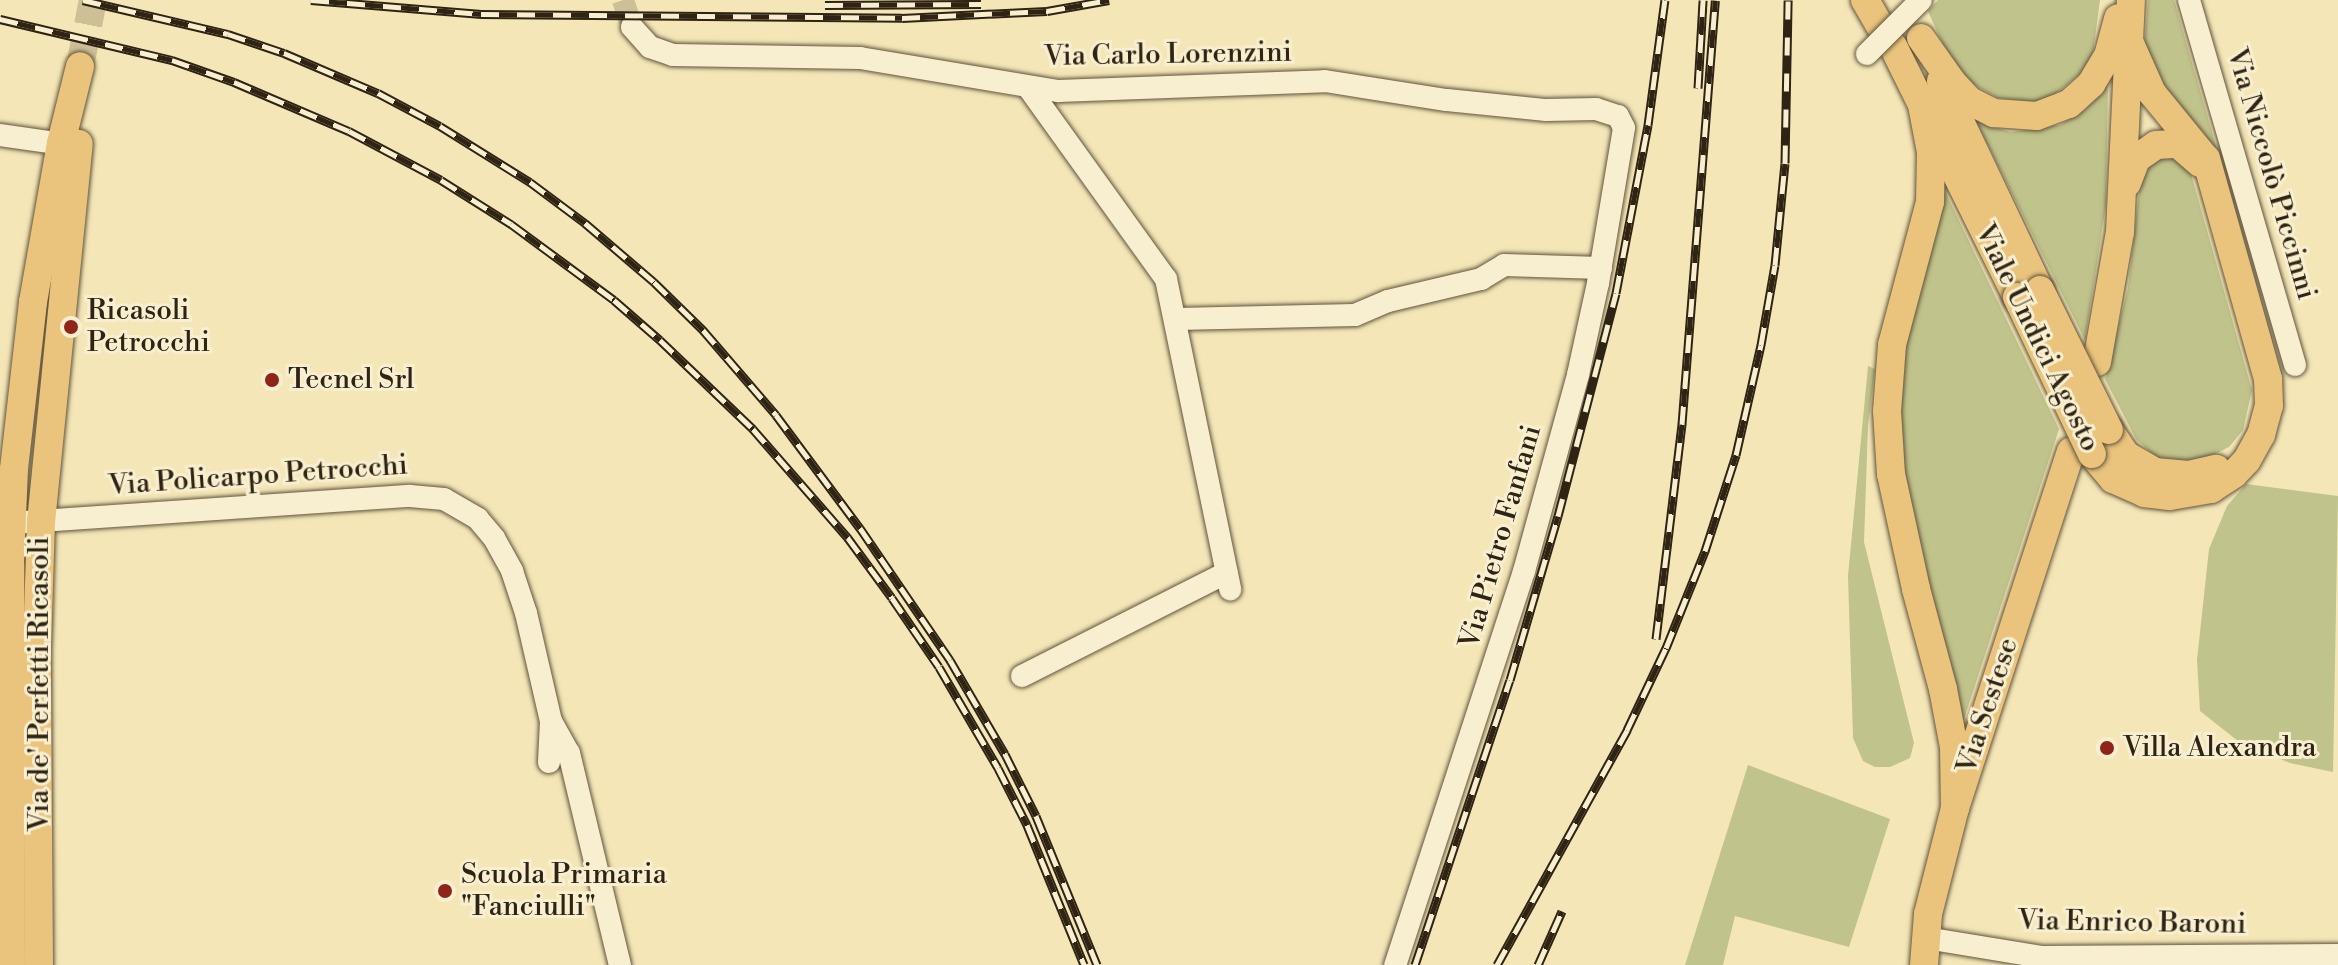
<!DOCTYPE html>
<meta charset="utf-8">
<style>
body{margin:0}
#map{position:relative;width:2338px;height:965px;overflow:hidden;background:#f4e6b7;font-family:"Libre Bodoni",serif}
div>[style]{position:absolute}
.green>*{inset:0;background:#c0c38b}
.minor-tunnel>*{height:22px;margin-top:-11px;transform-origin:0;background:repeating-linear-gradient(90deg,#cdbf96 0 22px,transparent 0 33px)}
.major-tunnel>*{height:28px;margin-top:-14px;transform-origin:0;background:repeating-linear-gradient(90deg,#cdbf96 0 28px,transparent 0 42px)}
.roads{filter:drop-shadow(0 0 2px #60543c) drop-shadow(0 0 2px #60543c)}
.minor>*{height:22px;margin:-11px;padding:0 11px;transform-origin:11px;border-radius:11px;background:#f8efd0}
.major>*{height:28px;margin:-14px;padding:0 14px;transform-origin:14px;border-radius:14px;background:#eac37c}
.rail>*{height:9px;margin-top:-4.5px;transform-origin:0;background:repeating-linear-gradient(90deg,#f8efd0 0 18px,#2f2313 0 36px);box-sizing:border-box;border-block:2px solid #2f2313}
.bridges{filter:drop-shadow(0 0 2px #60543c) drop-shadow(0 0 2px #60543c)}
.minor-bridge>*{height:22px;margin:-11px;padding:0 11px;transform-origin:11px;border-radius:11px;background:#f8efd0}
.major-bridge>*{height:28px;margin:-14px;padding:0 14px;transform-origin:14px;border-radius:14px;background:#eac37c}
.dots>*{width:22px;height:22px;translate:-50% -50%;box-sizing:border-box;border:4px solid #f8efd0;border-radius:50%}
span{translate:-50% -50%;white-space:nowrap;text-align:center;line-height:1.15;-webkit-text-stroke:6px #f8efd0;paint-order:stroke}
.street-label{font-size:28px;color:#2f2313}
.poi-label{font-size:28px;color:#2f2313}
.left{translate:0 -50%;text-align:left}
</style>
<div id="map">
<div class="green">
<i style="clip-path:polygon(1938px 0,2100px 0,2093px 53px,2082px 72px,2053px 96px,2035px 103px,1999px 98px,1967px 81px,1943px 45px,1928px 11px)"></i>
<i style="clip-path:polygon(2148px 0,2174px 0,2220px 160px,2164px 101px,2144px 51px)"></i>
<i style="clip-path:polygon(2108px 81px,2106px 204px,2085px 340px,1973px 115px,1990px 126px,2011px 132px,2060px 125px,2086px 109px)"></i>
<i style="clip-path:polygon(2168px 153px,2188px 163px,2252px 390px,2243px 430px,2229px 447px,2207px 458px,2180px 464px,2157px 458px,2136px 439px,2105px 379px,2128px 288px,2141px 175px,2144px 167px)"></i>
<i style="clip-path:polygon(1942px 185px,2059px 429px,1962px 725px,1913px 533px,1897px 415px,1902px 353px)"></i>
<i style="clip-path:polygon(1868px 366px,1875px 369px,1868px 426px,1864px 542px,1914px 743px,1910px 758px,1890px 767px,1875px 767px,1863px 761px,1853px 738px,1848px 576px)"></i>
<i style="clip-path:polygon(2246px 484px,2338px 496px,2333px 772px,2290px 763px,2238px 741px,2200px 711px,2197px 660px,2209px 549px,2227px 506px)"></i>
<i style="clip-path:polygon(1748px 765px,1890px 819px,1849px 947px,1735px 916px,1723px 965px,1685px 965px)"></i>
</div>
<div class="minor-tunnel">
<i style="left:623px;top:0;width:28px;rotate:72deg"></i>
</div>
<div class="major-tunnel">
<i style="left:80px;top:66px;width:67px;rotate:-78.9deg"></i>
</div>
<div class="roads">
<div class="minor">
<i style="left:2189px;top:0;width:380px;rotate:73.8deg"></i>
<i style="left:632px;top:27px;width:27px;rotate:48deg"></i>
<i style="left:650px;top:47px;width:24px;rotate:19deg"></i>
<i style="left:673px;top:55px;width:187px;rotate:0.9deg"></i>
<i style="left:860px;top:58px;width:201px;rotate:9.5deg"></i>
<i style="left:1058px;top:91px;width:267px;rotate:-2.1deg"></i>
<i style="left:1325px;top:81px;width:123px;rotate:8.9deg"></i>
<i style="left:1447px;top:100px;width:100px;rotate:5.8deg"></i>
<i style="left:1546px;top:110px;width:50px;rotate:-1.1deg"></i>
<i style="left:1596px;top:109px;width:23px;rotate:18deg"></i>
<i style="left:1618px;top:116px;width:13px;rotate:63deg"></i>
<i style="left:1624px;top:128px;width:157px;rotate:99.5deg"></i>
<i style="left:1598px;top:283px;width:94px;rotate:102.3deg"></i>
<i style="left:1578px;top:375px;width:203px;rotate:105.4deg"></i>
<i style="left:1524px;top:571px;width:415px;rotate:108.1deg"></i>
<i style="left:1028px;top:87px;width:236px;rotate:54.3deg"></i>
<i style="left:1166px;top:279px;width:317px;rotate:78.3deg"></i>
<i style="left:0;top:135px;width:78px;rotate:8.1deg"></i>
<i style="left:1177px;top:319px;width:178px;rotate:-1.3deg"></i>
<i style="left:1355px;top:315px;width:36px;rotate:-23deg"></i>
<i style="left:1388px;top:301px;width:96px;rotate:-13.3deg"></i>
<i style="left:1481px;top:279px;width:27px;rotate:-31deg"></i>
<i style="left:1504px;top:265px;width:97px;rotate:1.8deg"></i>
<i style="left:11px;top:523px;width:400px;rotate:-3.9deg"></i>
<i style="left:410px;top:496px;width:34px;rotate:5deg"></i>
<i style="left:444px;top:499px;width:39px;rotate:30deg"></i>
<i style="left:478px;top:519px;width:25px;rotate:50deg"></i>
<i style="left:494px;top:538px;width:38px;rotate:61deg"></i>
<i style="left:512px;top:571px;width:44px;rotate:71.6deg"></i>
<i style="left:526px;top:613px;width:111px;rotate:77deg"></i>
<i style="left:1022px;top:676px;width:229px;rotate:-26.8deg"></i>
<i style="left:549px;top:762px;width:41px;rotate:-87.2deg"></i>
<i style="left:551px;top:721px;width:37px;rotate:61deg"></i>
<i style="left:569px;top:753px;width:218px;rotate:76.5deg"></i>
<i style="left:1926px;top:938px;width:118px;rotate:9.3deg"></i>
<i style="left:2042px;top:957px;width:296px;rotate:-0.4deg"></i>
</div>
<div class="major">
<i style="left:1865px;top:0;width:30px;rotate:60deg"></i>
<i style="left:1921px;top:38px;width:54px;rotate:54.8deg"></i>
<i style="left:1952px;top:82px;width:26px;rotate:47deg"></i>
<i style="left:1970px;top:101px;width:27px;rotate:27deg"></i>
<i style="left:1994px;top:113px;width:43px;rotate:4deg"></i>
<i style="left:2037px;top:116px;width:34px;rotate:-21deg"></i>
<i style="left:2069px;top:104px;width:30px;rotate:-42deg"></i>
<i style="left:2091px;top:84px;width:33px;rotate:-59deg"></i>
<i style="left:2108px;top:56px;width:39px;rotate:-75deg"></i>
<i style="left:1893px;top:46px;width:280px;rotate:63.7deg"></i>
<i style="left:1941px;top:81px;width:231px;rotate:64.7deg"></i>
<i style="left:1922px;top:105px;width:48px;rotate:79.2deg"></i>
<i style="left:1931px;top:152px;width:50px;rotate:91.1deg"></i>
<i style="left:1930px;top:202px;width:148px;rotate:104.9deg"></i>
<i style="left:1892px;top:345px;width:66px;rotate:94.3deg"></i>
<i style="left:1887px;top:411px;width:63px;rotate:86.4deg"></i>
<i style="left:1891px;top:474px;width:118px;rotate:77.7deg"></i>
<i style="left:1916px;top:589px;width:104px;rotate:74.9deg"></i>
<i style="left:1943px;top:689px;width:59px;rotate:79.3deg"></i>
<i style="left:1954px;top:747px;width:61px;rotate:89.1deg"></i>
<i style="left:2127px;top:183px;width:26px;rotate:-69deg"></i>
<i style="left:2136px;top:159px;width:24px;rotate:-35deg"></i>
<i style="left:2156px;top:145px;width:22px;rotate:-3deg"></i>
<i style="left:2178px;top:144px;width:29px;rotate:41deg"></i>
<i style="left:2097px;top:362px;width:132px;rotate:-80deg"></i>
<i style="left:2120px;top:232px;width:232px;rotate:-87.3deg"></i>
<i style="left:2109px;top:430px;width:30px;rotate:56deg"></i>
<i style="left:2126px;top:455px;width:34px;rotate:30deg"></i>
<i style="left:2155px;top:472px;width:34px;rotate:5deg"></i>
<i style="left:2189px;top:475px;width:28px;rotate:-13deg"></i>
<i style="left:2092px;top:454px;width:33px;rotate:50deg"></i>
<i style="left:2113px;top:479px;width:34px;rotate:24deg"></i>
<i style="left:2144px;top:493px;width:26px;rotate:7deg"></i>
<i style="left:2170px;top:496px;width:42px;rotate:-9.7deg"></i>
<i style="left:2211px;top:489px;width:27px;rotate:-33deg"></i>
<i style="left:2234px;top:474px;width:19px;rotate:-47deg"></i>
<i style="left:2247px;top:460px;width:29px;rotate:-61deg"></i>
<i style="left:2261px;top:435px;width:30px;rotate:-75deg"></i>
<i style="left:2269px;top:406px;width:27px;rotate:-92deg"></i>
<i style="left:2268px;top:379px;width:229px;rotate:-105.7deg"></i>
<i style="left:2206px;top:159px;width:85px;rotate:-129.3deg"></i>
<i style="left:2152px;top:93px;width:57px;rotate:-113.9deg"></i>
<i style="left:11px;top:965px;width:401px;rotate:-90.1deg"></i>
<i style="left:10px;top:564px;width:95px;rotate:-87.6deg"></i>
<i style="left:14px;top:469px;width:168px;rotate:-83.5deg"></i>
<i style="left:33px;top:302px;width:161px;rotate:-80deg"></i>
<i style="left:61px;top:143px;width:79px;rotate:-76.1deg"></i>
<i style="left:39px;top:965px;width:317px;rotate:-90.4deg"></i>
<i style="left:37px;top:648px;width:126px;rotate:-88.2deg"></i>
<i style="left:41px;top:522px;width:380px;rotate:-84.3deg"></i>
<i style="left:1924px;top:965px;width:51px;rotate:-85.5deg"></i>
<i style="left:1928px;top:914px;width:109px;rotate:-75.7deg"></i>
<i style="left:1955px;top:808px;width:375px;rotate:-72deg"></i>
</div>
</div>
<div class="rail">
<i style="left:83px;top:0;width:149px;rotate:13.2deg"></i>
<i style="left:228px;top:34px;width:59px;rotate:18.7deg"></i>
<i style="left:284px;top:53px;width:102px;rotate:23.1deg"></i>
<i style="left:378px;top:93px;width:70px;rotate:28deg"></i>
<i style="left:440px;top:126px;width:106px;rotate:31.9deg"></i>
<i style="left:530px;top:182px;width:69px;rotate:36.7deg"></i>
<i style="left:585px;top:223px;width:91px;rotate:40.5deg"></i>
<i style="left:654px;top:282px;width:69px;rotate:44.4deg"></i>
<i style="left:703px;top:330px;width:112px;rotate:49.3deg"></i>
<i style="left:776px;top:415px;width:141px;rotate:53.4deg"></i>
<i style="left:860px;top:528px;width:160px;rotate:55.7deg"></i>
<i style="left:950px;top:660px;width:109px;rotate:59.7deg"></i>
<i style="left:1005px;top:754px;width:69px;rotate:63.4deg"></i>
<i style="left:1036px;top:816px;width:161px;rotate:67.7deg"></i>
<i style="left:311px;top:0;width:171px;rotate:4.7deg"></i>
<i style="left:481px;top:14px;width:421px;rotate:0.5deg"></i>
<i style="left:902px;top:18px;width:145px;rotate:-2.8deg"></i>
<i style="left:1047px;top:11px;width:63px;rotate:-10.1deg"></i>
<i style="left:825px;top:5px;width:156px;rotate:-0.4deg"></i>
<i style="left:0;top:19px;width:177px;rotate:13.4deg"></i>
<i style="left:172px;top:60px;width:66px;rotate:19.5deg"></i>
<i style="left:234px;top:82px;width:125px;rotate:23.1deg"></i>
<i style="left:349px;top:131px;width:104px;rotate:28deg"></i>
<i style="left:441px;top:180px;width:83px;rotate:32.2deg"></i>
<i style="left:511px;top:224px;width:128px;rotate:36.4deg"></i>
<i style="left:614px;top:300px;width:61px;rotate:41deg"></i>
<i style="left:660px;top:340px;width:129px;rotate:43.7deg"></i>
<i style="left:753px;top:429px;width:145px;rotate:48.9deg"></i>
<i style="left:848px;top:538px;width:74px;rotate:53.7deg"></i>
<i style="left:892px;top:598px;width:83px;rotate:55.7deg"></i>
<i style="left:939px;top:667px;width:117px;rotate:59.7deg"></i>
<i style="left:998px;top:768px;width:64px;rotate:63deg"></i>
<i style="left:1027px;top:825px;width:151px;rotate:67.8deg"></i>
<i style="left:1698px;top:88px;width:88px;rotate:-86.7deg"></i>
<i style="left:1656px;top:639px;width:217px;rotate:-83.1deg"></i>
<i style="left:1682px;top:424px;width:425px;rotate:-85.5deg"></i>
<i style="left:1415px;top:965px;width:300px;rotate:-71.6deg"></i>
<i style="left:1510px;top:680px;width:171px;rotate:-73.7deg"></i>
<i style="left:1558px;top:516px;width:230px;rotate:-75.4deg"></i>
<i style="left:1616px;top:293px;width:171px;rotate:-79.2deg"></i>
<i style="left:1648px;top:125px;width:126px;rotate:-82.3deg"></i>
<i style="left:1497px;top:965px;width:269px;rotate:-61deg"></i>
<i style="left:1627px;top:730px;width:91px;rotate:-64.6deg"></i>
<i style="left:1666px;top:648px;width:105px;rotate:-68.1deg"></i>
<i style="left:1705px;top:551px;width:101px;rotate:-72.1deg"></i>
<i style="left:1736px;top:455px;width:113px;rotate:-77.2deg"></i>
<i style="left:1761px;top:345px;width:81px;rotate:-80.1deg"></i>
<i style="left:1775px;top:265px;width:102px;rotate:-84.4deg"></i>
<i style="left:1785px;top:163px;width:163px;rotate:-88.9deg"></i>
<i style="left:1538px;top:965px;width:59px;rotate:-66deg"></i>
</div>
<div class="bridges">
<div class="minor-bridge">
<i style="left:1867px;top:54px;width:76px;rotate:-45deg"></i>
</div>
<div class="major-bridge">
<i style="left:2040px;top:290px;width:156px;rotate:63.8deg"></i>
<i style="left:2017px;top:297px;width:174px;rotate:64.5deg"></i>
</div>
</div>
<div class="dots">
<i style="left:71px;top:327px;background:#8f2418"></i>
<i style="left:272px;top:380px;background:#8f2418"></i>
<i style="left:2107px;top:748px;background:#8f2418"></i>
<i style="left:445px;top:891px;background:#8f2418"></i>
</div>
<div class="street-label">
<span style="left:1168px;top:55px;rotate:-1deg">Via Carlo Lorenzini</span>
<span style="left:2271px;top:174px;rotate:74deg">Via Niccolò Piccinni</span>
<span style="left:2037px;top:338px;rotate:64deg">Viale Undici Agosto</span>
<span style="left:258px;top:476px;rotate:-4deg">Via Policarpo Petrocchi</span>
<span style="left:1501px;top:537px;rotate:-74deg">Via Pietro Fanfani</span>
<span style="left:40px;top:684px;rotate:-90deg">Via de' Perfetti Ricasoli</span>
<span style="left:1988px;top:706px;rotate:-72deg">Via Sestese</span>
<span style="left:2132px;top:923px;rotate:1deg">Via Enrico Baroni</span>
</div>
<div class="poi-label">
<span class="left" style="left:87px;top:327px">Ricasoli<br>Petrocchi</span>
<span class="left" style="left:288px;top:380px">Tecnel Srl</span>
<span class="left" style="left:2123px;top:748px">Villa Alexandra</span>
<span class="left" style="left:461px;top:891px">Scuola Primaria<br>"Fanciulli"</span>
</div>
</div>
